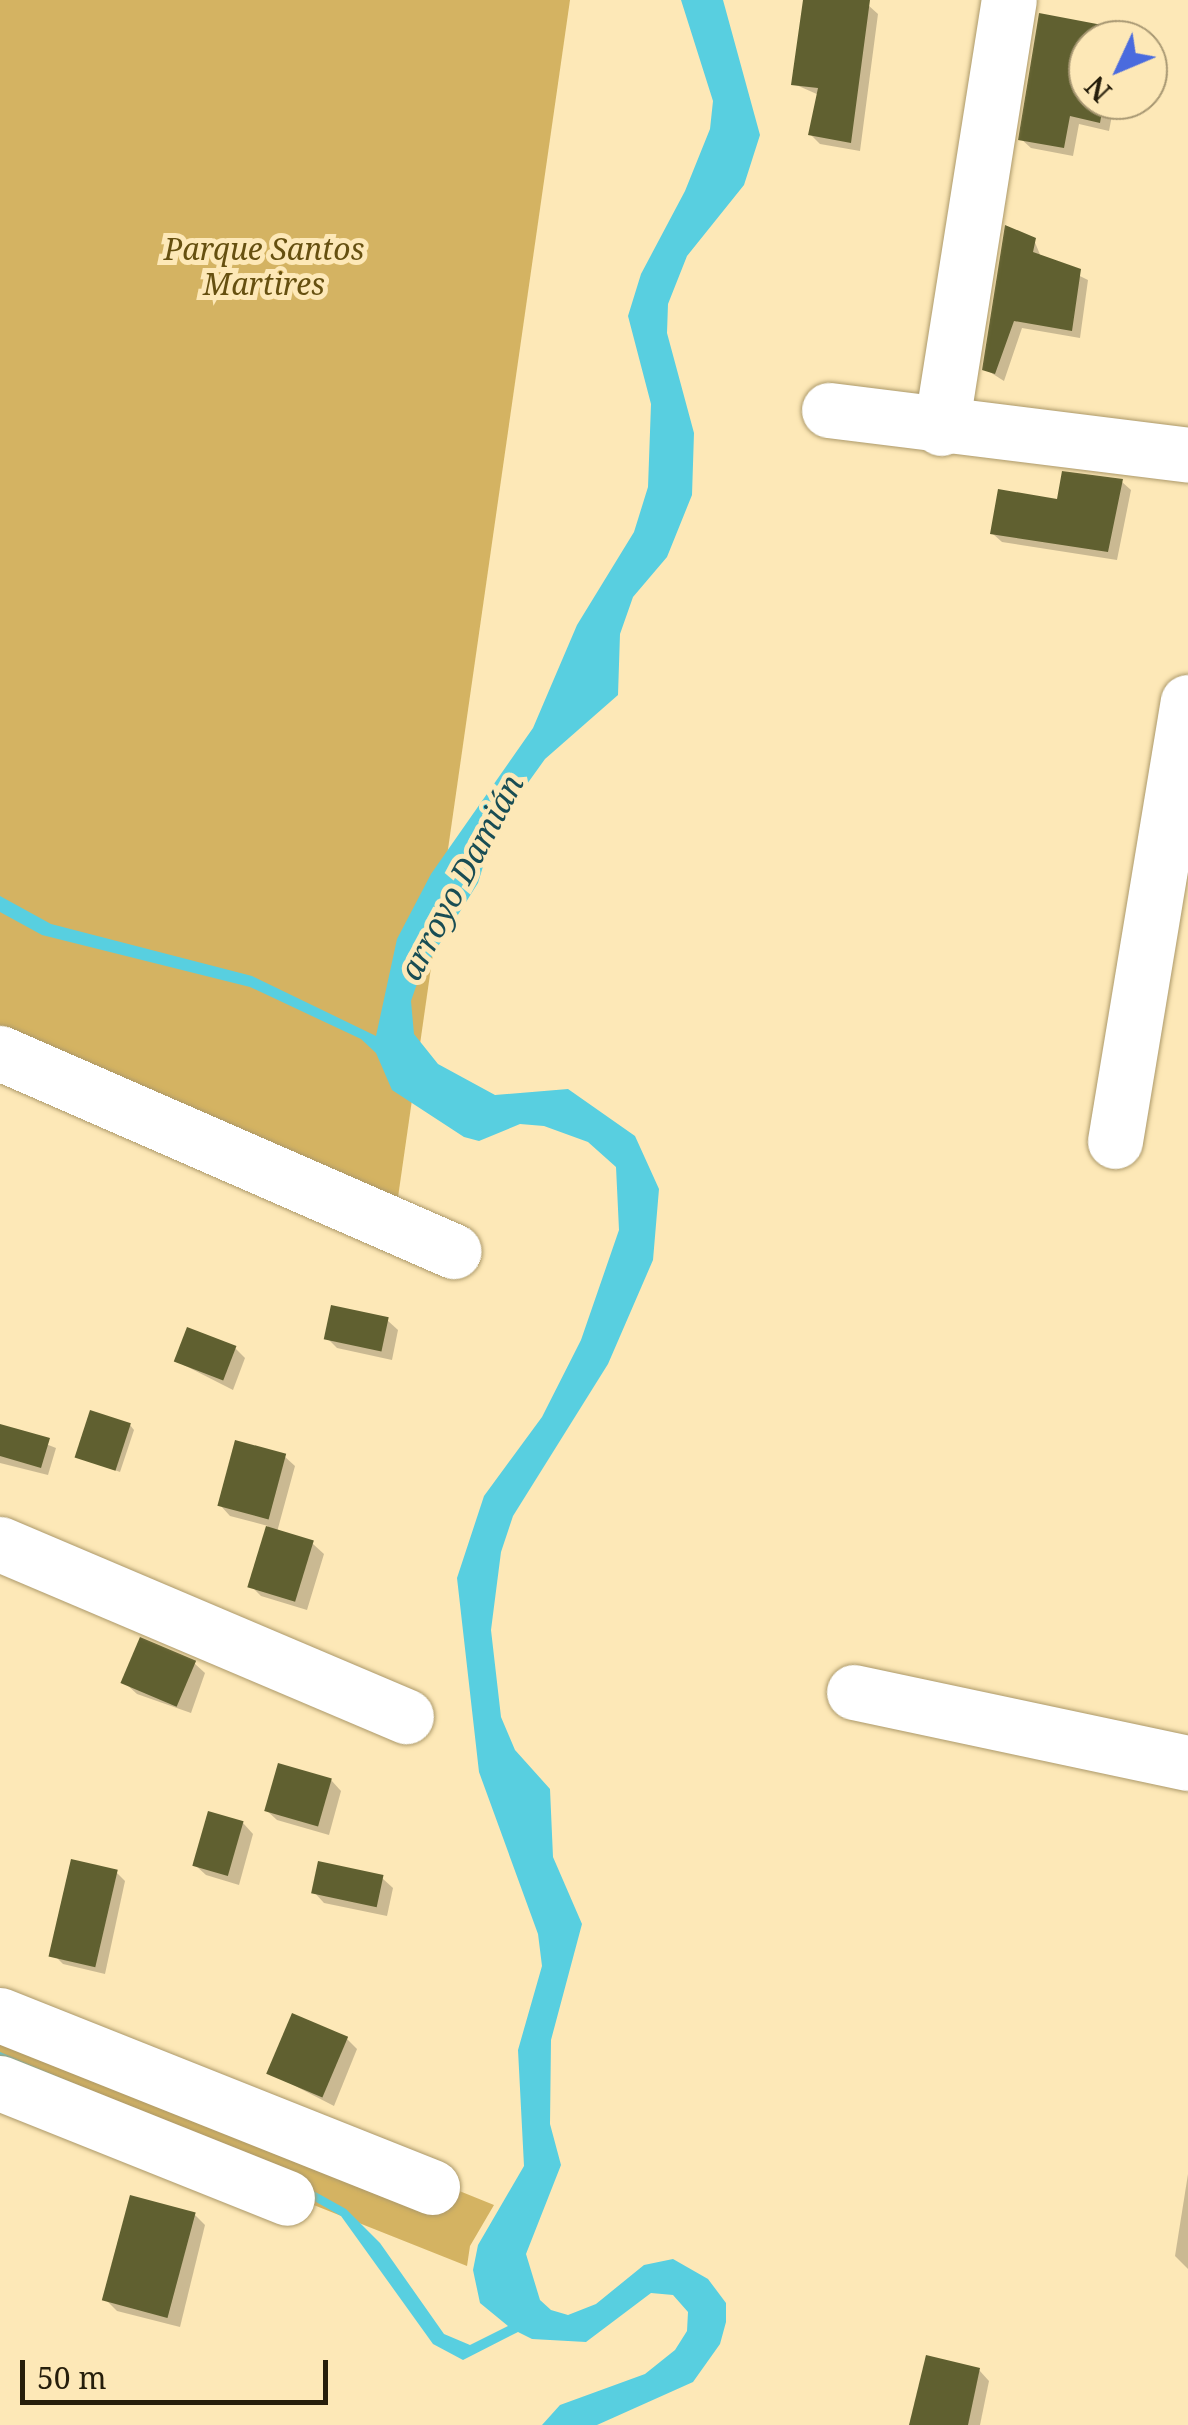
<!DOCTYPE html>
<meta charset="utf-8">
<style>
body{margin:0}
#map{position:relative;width:1188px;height:2425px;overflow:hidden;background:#fde8b7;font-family:"Noto Serif",serif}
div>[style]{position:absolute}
.green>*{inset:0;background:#d4b362}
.water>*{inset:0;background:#58cfe0}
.shadow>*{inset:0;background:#0003}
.building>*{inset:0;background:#606030;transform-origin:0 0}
.roads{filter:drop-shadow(0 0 2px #ac996a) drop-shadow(0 0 2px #ac996a)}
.minor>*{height:55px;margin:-27.5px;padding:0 27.5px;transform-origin:27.5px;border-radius:27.5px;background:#fff}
span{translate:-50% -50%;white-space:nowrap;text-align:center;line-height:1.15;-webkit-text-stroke:10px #fde8b7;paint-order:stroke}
.park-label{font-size:30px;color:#665010;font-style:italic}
.water-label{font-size:32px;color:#194d54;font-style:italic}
.north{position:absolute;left:1068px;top:20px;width:100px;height:100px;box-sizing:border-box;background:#fde8b7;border:2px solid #a79772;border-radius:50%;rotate:226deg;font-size:28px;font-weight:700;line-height:40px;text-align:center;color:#261e0b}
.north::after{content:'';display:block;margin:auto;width:35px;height:45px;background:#4a6bde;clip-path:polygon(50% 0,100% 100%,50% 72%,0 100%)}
.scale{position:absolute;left:20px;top:2360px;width:308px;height:45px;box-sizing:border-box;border:5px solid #261e0b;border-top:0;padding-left:12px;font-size:30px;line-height:35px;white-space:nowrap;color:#261e0b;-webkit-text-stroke:8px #fde8b7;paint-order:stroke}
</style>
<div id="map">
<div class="green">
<i style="clip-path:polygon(0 0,570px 0,393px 1232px,0 1065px)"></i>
<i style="clip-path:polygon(0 2029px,452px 2188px,494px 2205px,470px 2246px,467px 2266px,0 2080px)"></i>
</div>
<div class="water">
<i style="clip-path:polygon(681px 0,723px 0,760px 135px,744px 185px,687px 256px,668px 304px,667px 333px,694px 433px,692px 495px,667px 557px,633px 597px,620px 634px,618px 695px,545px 759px,494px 830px,478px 883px,420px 975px,411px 1001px,414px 1034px,438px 1064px,495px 1095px,568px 1089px,635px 1136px,659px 1189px,653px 1260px,608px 1364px,513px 1516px,501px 1552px,491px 1630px,501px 1717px,515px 1750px,550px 1789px,553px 1857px,582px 1924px,551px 2040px,550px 2124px,561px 2165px,526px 2254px,540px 2300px,551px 2310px,568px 2315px,596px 2304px,644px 2265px,673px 2259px,708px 2279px,726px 2303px,726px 2322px,720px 2344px,693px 2382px,597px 2425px,542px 2425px,560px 2405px,645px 2374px,675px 2350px,687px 2331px,688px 2312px,673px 2295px,651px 2293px,586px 2342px,532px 2339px,518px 2332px,463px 2360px,433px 2344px,341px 2216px,261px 2171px,0 2065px,0 2052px,265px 2164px,346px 2209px,380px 2243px,444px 2334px,470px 2345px,508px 2326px,480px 2303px,473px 2270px,478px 2245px,524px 2166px,518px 2050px,542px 1966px,538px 1934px,479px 1772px,457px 1578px,484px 1496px,542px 1417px,581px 1340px,619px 1230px,616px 1167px,588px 1142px,544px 1126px,520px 1124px,479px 1141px,464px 1137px,392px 1090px,376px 1053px,361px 1039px,250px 987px,42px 935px,0 912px,0 896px,51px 924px,252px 976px,376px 1036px,397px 939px,431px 874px,533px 728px,577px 625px,634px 532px,648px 487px,651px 404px,628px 316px,641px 274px,685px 191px,710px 129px,713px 101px)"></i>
</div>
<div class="shadow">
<i style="clip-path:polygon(805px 0,868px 5px,878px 14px,860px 151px,820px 144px,810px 134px,819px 95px,794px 84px)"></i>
<i style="clip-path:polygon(1041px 16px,1116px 31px,1126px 40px,1088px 40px,1088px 100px,1115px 100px,1109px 131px,1079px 124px,1073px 156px,1031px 148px,1021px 139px)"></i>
<i style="clip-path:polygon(1034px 240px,1041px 257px,1088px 280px,1080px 338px,1022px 328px,1004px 381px,985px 369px)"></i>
<i style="clip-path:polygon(1122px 482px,1131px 490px,1117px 560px,1002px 542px,993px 534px,1058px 501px)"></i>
<i style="clip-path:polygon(387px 1320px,398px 1330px,392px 1360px,337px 1348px,327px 1338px)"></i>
<i style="clip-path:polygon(235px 1348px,245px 1358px,233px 1390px,176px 1361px)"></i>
<i style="clip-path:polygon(130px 1425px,134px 1430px,120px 1472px,76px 1456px)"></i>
<i style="clip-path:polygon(0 1426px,56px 1448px,48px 1475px,0 1463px)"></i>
<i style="clip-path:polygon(284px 1456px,295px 1466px,277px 1532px,313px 1544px,324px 1554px,307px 1610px,261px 1596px,251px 1586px,268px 1526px,230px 1516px,220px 1505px)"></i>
<i style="clip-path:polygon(194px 1663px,205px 1673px,191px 1713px,137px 1694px,126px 1684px)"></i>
<i style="clip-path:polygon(331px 1780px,341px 1791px,329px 1835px,277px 1820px,266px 1810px)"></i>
<i style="clip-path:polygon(243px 1823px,253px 1834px,239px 1885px,206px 1875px,195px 1865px)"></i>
<i style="clip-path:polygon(117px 1873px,125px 1881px,105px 1974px,63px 1964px,55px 1956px)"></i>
<i style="clip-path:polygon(382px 1878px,393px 1888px,387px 1916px,324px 1903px,314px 1892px)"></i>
<i style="clip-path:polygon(347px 2039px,357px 2049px,334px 2106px,270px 2073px)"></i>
<i style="clip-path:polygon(1188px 2174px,1188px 2269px,1175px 2256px)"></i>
<i style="clip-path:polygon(195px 2215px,205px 2225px,180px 2327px,117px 2311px,107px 2301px)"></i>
<i style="clip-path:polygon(979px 2370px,989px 2381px,980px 2425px,914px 2425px)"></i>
</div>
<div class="building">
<i style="clip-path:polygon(803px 0,870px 0,851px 143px,808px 135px,818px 88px,791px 85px)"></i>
<i style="clip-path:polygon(1039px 13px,1118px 28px,1116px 40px,1088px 40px,1088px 100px,1104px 100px,1100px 123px,1070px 116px,1064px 148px,1018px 140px)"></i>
<i style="clip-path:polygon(1005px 225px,1036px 238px,1033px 252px,1081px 269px,1072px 331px,1014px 321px,995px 374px,982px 370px)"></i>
<i style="clip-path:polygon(1062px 471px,1123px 479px,1108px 552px,990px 534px,998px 489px,1057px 499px)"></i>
<i style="left:331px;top:1305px;width:59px;height:35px;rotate:12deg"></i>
<i style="left:187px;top:1327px;width:53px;height:37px;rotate:21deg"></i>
<i style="left:90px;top:1410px;width:43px;height:50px;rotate:18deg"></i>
<i style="clip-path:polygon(0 1424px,50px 1438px,41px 1468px,0 1456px)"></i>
<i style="left:235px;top:1440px;width:53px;height:68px;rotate:15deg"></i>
<i style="left:266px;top:1526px;width:50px;height:64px;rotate:17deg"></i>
<i style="left:140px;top:1637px;width:61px;height:50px;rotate:23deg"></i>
<i style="left:278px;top:1763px;width:56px;height:50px;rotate:16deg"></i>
<i style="left:208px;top:1811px;width:37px;height:57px;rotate:16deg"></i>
<i style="left:71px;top:1859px;width:48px;height:100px;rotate:13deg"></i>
<i style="left:318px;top:1861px;width:67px;height:33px;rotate:12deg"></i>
<i style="left:292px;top:2013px;width:61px;height:66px;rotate:23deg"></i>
<i style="left:130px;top:2195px;width:68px;height:109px;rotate:15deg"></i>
<i style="clip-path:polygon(926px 2355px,980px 2368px,968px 2425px,909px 2425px)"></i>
</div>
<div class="roads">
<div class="minor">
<i style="left:829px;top:410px;width:362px;rotate:7.1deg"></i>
<i style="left:941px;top:428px;width:433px;rotate:-81deg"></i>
<i style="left:0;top:1053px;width:495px;rotate:23.6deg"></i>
<i style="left:1115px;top:1141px;width:445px;rotate:-80.6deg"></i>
<i style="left:0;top:1544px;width:441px;rotate:23deg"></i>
<i style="left:854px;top:1692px;width:341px;rotate:12deg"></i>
<i style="left:0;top:2015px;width:465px;rotate:21.7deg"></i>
<i style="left:0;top:2083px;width:309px;rotate:21.8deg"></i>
</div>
</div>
<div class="park-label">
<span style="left:264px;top:266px">Parque Santos<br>Martires</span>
</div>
<div class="water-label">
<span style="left:461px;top:877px;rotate:-62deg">arroyo Damián</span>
</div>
<div class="north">N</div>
<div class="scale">50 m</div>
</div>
